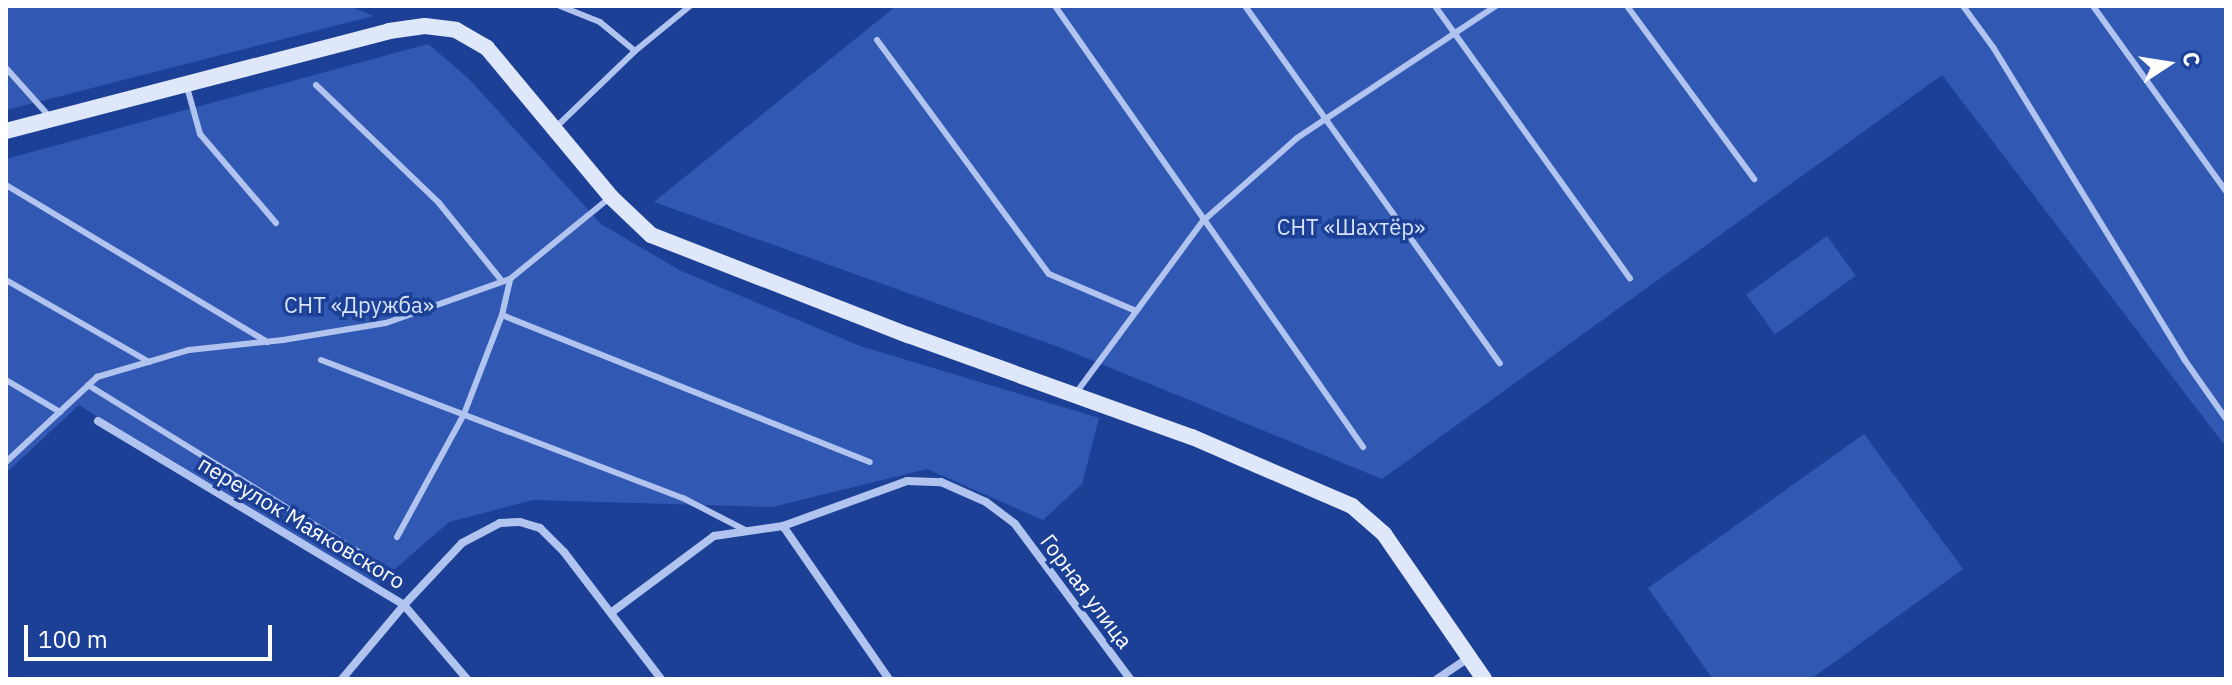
<!DOCTYPE html>
<meta charset="utf-8">
<style>
body{margin:0}
#map{position:relative;width:2232px;height:685px;overflow:hidden;background:#1d4097;font-family:"IBM Plex Sans",sans-serif}
div>[style]{position:absolute}
.green>*{inset:0;background:#3159b4;transform-origin:0 0}
.service>*{height:6px;margin:-3px;padding:0 3px;transform-origin:3px;border-radius:3px;background:#b1c4ef}
.minor>*{height:8px;margin:-4px;padding:0 4px;transform-origin:4px;border-radius:4px;background:#b1c4ef}
.secondary>*{height:16px;margin:-8px;padding:0 8px;transform-origin:8px;border-radius:8px;background:#dfe7fb}
span{translate:-50% -50%;white-space:nowrap;text-align:center;line-height:1.15;-webkit-text-stroke:7px #1d4097;paint-order:stroke}
.park-label{font-size:22px;color:#d8e3fb}
.street-label{font-size:22px;color:#fff}
.frame{position:absolute;inset:0;border:8px solid #fff;pointer-events:none}
.north{position:absolute;left:2128px;top:24px;width:80px;height:80px;-webkit-text-stroke:6px #1d4097;paint-order:stroke;rotate:78deg;font-size:22px;font-weight:700;line-height:32px;text-align:center;color:#fff}
.north::after{content:'';display:block;margin:auto;width:28px;height:36px;background:#fff;clip-path:polygon(50% 0,100% 100%,50% 72%,0 100%)}
.scale{position:absolute;left:24px;top:625px;width:248px;height:36px;box-sizing:border-box;border:4px solid #fff;border-top:0;padding-left:10px;font-size:24px;line-height:28px;white-space:nowrap;color:#fff;-webkit-text-stroke:6px #1d4097;paint-order:stroke}
</style>
<div id="map">
<div class="green">
<i style="clip-path:polygon(6px 6px,350px 6px,373px 16px,6px 110px)"></i>
<i style="clip-path:polygon(896px 6px,2226px 6px,2226px 447px,1942px 75px,1382px 479px,1067px 350px,654px 202px)"></i>
<i style="clip-path:polygon(428px 44px,468px 78px,601px 224px,679px 270px,860px 346px,1099px 418px,1082px 484px,1043px 520px,927px 469px,772px 507px,533px 500px,449px 522px,373px 588px,79px 405px,6px 473px,6px 159px)"></i>
<i style="left:1827px;top:236px;width:49px;height:100px;rotate:54deg"></i>
<i style="clip-path:polygon(1864px 434px,1963px 569px,1811px 679px,1713px 679px,1648px 588px)"></i>
</div>
<div class="service">
<i style="left:1055px;top:6px;width:538px;rotate:55.07deg"></i>
<i style="left:1245px;top:6px;width:439px;rotate:54.5deg"></i>
<i style="left:1435px;top:6px;width:335px;rotate:54.4deg"></i>
<i style="left:1627px;top:6px;width:215px;rotate:53.7deg"></i>
<i style="left:1963px;top:6px;width:51px;rotate:53.8deg"></i>
<i style="left:1993px;top:47px;width:366px;rotate:58.5deg"></i>
<i style="left:2184px;top:359px;width:73px;rotate:55deg"></i>
<i style="left:2093px;top:6px;width:228px;rotate:54.3deg"></i>
<i style="left:877px;top:40px;width:290px;rotate:53.7deg"></i>
<i style="left:1049px;top:274px;width:95px;rotate:23deg"></i>
<i style="left:635px;top:51px;width:71px;rotate:-39.3deg"></i>
<i style="left:6px;top:68px;width:64px;rotate:48.1deg"></i>
<i style="left:316px;top:85px;width:170px;rotate:43.8deg"></i>
<i style="left:439px;top:203px;width:100px;rotate:51.1deg"></i>
<i style="left:187px;top:87px;width:49px;rotate:74.5deg"></i>
<i style="left:200px;top:134px;width:117px;rotate:49.5deg"></i>
<i style="left:554px;top:129px;width:112px;rotate:-43.9deg"></i>
<i style="left:635px;top:51px;width:45px;rotate:-140.4deg"></i>
<i style="left:600px;top:22px;width:43px;rotate:-158.2deg"></i>
<i style="left:6px;top:185px;width:305px;rotate:31deg"></i>
<i style="left:6px;top:280px;width:165px;rotate:29.8deg"></i>
<i style="left:502px;top:315px;width:396px;rotate:21.8deg"></i>
<i style="left:321px;top:360px;width:387px;rotate:20.9deg"></i>
<i style="left:683px;top:498px;width:72px;rotate:27.3deg"></i>
<i style="left:6px;top:380px;width:63px;rotate:30.7deg"></i>
<i style="left:88px;top:385px;width:339px;rotate:31.7deg"></i>
<i style="left:1076px;top:393px;width:214px;rotate:-53.6deg"></i>
<i style="left:1203px;top:221px;width:125px;rotate:-41.4deg"></i>
<i style="left:1297px;top:138px;width:239px;rotate:-33.6deg"></i>
<i style="left:6px;top:462px;width:125px;rotate:-43deg"></i>
<i style="left:97px;top:377px;width:96px;rotate:-16.4deg"></i>
<i style="left:189px;top:350px;width:95px;rotate:-6.1deg"></i>
<i style="left:283px;top:340px;width:104px;rotate:-9.4deg"></i>
<i style="left:386px;top:323px;width:132px;rotate:-19.5deg"></i>
<i style="left:510px;top:279px;width:127px;rotate:-39.2deg"></i>
<i style="left:397px;top:537px;width:140px;rotate:-61.4deg"></i>
<i style="left:464px;top:414px;width:106px;rotate:-69deg"></i>
<i style="left:502px;top:315px;width:37px;rotate:-77deg"></i>
</div>
<div class="minor">
<i style="left:98px;top:421px;width:357px;rotate:31deg"></i>
<i style="left:404px;top:605px;width:97px;rotate:49.6deg"></i>
<i style="left:783px;top:526px;width:186px;rotate:55.3deg"></i>
<i style="left:612px;top:612px;width:127px;rotate:-36.7deg"></i>
<i style="left:714px;top:536px;width:70px;rotate:-8.2deg"></i>
<i style="left:783px;top:526px;width:132px;rotate:-19.9deg"></i>
<i style="left:907px;top:481px;width:34px;rotate:2deg"></i>
<i style="left:941px;top:482px;width:49px;rotate:24deg"></i>
<i style="left:986px;top:502px;width:36px;rotate:37deg"></i>
<i style="left:1015px;top:524px;width:193px;rotate:53.4deg"></i>
<i style="left:342px;top:679px;width:97px;rotate:-50deg"></i>
<i style="left:404px;top:605px;width:85px;rotate:-46.9deg"></i>
<i style="left:462px;top:543px;width:43px;rotate:-27.8deg"></i>
<i style="left:500px;top:523px;width:20px;rotate:-3deg"></i>
<i style="left:520px;top:522px;width:21px;rotate:17deg"></i>
<i style="left:540px;top:528px;width:34px;rotate:45deg"></i>
<i style="left:564px;top:552px;width:160px;rotate:52.6deg"></i>
<i style="left:1437px;top:679px;width:37px;rotate:-34deg"></i>
</div>
<div class="secondary">
<i style="left:6px;top:131px;width:396px;rotate:-14.6deg"></i>
<i style="left:389px;top:31px;width:36px;rotate:-8deg"></i>
<i style="left:425px;top:26px;width:31px;rotate:7deg"></i>
<i style="left:456px;top:30px;width:36px;rotate:30deg"></i>
<i style="left:487px;top:48px;width:194px;rotate:50.2deg"></i>
<i style="left:611px;top:197px;width:55px;rotate:43.5deg"></i>
<i style="left:651px;top:235px;width:276px;rotate:21.3deg"></i>
<i style="left:908px;top:335px;width:302px;rotate:19.8deg"></i>
<i style="left:1192px;top:437px;width:174px;rotate:23.3deg"></i>
<i style="left:1352px;top:506px;width:43px;rotate:41.2deg"></i>
<i style="left:1384px;top:534px;width:176px;rotate:55.4deg"></i>
</div>
<div class="park-label">
<span style="left:1351px;top:227px">СНТ «Шахтёр»</span>
<span style="left:359px;top:305px">СНТ «Дружба»</span>
</div>
<div class="street-label">
<span style="left:302px;top:522px;rotate:31deg">переулок Маяковского</span>
<span style="left:1087px;top:591px;rotate:53deg">Горная улица</span>
</div>
<div class="frame"></div>
<div class="north">С</div>
<div class="scale">100 m</div>
</div>
